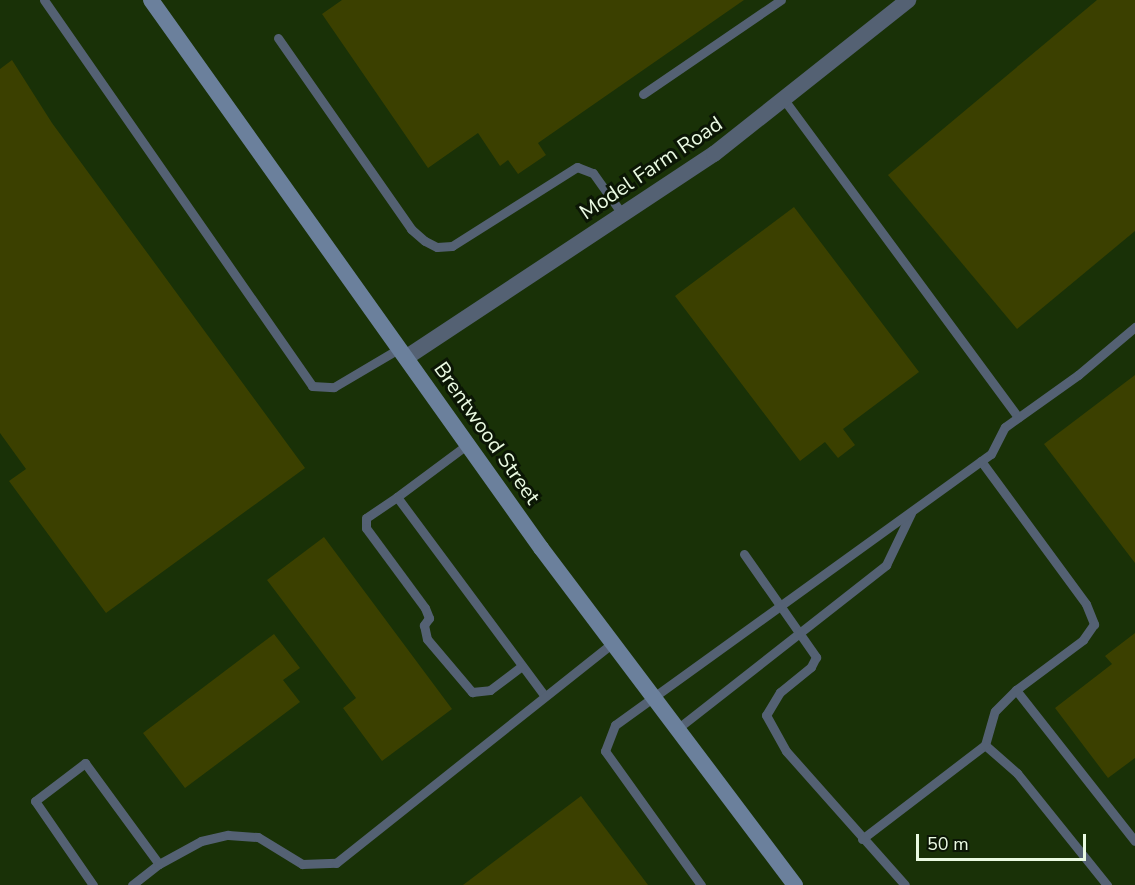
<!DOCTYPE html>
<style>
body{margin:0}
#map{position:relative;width:1135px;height:885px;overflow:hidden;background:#193107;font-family:"Nunito Sans",sans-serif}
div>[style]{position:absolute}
.building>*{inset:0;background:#3b4000}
.service>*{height:9px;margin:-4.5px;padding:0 4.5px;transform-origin:4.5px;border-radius:4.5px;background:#546173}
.minor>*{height:16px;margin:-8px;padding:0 8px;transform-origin:8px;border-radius:8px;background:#546173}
.secondary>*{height:16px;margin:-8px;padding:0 8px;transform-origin:8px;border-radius:8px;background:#6b809c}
span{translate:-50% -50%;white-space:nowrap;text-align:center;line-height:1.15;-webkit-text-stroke:6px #0b1605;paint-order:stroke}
.street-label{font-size:21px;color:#eafae2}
.scale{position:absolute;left:916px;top:834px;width:170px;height:27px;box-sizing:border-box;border:3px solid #eafae2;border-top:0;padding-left:8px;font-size:18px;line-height:21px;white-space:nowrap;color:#eafae2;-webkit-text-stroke:4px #0b1605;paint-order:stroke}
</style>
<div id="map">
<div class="building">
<i style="clip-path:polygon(342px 0,744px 0,538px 143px,546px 155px,518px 174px,508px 160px,500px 166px,478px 133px,428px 168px,322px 14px)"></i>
<i style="clip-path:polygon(1097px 0,1135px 0,1135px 231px,1017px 329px,888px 175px)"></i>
<i style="clip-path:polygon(12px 60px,52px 123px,305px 468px,106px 613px,9px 481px,26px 469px,0 433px,0 69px)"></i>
<i style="clip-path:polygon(794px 207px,919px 372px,843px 429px,855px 445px,838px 458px,825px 442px,800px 461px,675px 296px)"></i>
<i style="clip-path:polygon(1135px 375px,1135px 563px,1044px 444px)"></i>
<i style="clip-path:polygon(324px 537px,452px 709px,382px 761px,343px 708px,356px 698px,267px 580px)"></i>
<i style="clip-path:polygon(1135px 633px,1135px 758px,1108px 778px,1055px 708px,1112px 664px,1105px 656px)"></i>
<i style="clip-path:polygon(274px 634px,300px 668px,283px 680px,300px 702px,185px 788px,143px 733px)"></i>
<i style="clip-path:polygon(581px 796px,648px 885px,463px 885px)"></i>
</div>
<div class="service">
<i style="left:44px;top:0;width:470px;rotate:55.2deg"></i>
<i style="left:312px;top:386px;width:22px;rotate:3deg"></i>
<i style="left:334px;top:387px;width:77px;rotate:-30.6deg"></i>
<i style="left:278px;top:38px;width:233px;rotate:55.1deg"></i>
<i style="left:411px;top:229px;width:18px;rotate:41deg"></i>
<i style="left:425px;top:241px;width:13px;rotate:27deg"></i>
<i style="left:437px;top:247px;width:15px;rotate:-4deg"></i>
<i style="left:452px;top:246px;width:148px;rotate:-32.3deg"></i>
<i style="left:577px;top:167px;width:17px;rotate:21deg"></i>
<i style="left:593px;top:173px;width:52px;rotate:54.5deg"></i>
<i style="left:643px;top:94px;width:167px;rotate:-34.3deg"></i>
<i style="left:785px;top:101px;width:393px;rotate:53.6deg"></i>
<i style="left:468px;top:444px;width:89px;rotate:143.3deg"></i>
<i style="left:397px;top:497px;width:248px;rotate:53.4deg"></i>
<i style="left:981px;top:461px;width:177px;rotate:53.7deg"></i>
<i style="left:1086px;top:604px;width:22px;rotate:68deg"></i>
<i style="left:1094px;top:624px;width:19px;rotate:125deg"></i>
<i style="left:1083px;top:640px;width:84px;rotate:143.3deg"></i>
<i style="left:1016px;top:690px;width:192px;rotate:51.8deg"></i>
<i style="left:397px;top:497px;width:37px;rotate:146deg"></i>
<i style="left:366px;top:518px;width:10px;rotate:90deg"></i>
<i style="left:366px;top:528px;width:99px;rotate:53.6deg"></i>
<i style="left:425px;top:608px;width:11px;rotate:68deg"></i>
<i style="left:429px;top:618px;width:9px;rotate:126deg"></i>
<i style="left:424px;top:625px;width:14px;rotate:78deg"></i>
<i style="left:427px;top:639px;width:70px;rotate:49.7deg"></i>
<i style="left:472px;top:692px;width:18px;rotate:-6deg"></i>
<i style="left:490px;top:690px;width:40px;rotate:-37deg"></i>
<i style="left:744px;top:554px;width:126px;rotate:55deg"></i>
<i style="left:816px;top:657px;width:11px;rotate:117deg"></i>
<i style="left:811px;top:667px;width:40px;rotate:141deg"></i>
<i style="left:780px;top:692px;width:27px;rotate:121deg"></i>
<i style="left:766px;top:715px;width:41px;rotate:60.9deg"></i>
<i style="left:786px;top:751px;width:179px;rotate:48.4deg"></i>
<i style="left:677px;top:729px;width:266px;rotate:-38.1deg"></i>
<i style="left:886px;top:565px;width:58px;rotate:-64.3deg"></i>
<i style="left:985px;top:745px;width:43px;rotate:41.2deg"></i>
<i style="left:1017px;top:773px;width:144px;rotate:51.2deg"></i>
<i style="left:862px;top:839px;width:155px;rotate:-37.4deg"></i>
<i style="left:985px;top:745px;width:35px;rotate:-74deg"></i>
<i style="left:995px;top:711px;width:30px;rotate:-45deg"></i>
<i style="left:93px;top:885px;width:102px;rotate:-124.6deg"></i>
<i style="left:35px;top:801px;width:63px;rotate:-37.2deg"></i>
<i style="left:85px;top:763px;width:125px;rotate:53.8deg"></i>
<i style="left:132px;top:885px;width:34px;rotate:-38deg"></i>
<i style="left:159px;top:864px;width:48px;rotate:-28.7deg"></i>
<i style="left:201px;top:841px;width:28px;rotate:-13deg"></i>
<i style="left:228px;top:835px;width:30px;rotate:4deg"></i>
<i style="left:258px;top:837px;width:52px;rotate:31.5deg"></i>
<i style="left:302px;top:864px;width:34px;rotate:-2deg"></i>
<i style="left:336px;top:863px;width:354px;rotate:-38.5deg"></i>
<i style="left:701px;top:885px;width:165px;rotate:-125.6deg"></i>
<i style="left:605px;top:751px;width:28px;rotate:-69deg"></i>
<i style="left:615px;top:725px;width:463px;rotate:-35.8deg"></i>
<i style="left:991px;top:454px;width:30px;rotate:-63deg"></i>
<i style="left:1005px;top:427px;width:90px;rotate:-35.5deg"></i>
<i style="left:1078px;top:375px;width:75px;rotate:-40.1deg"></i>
</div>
<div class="minor">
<i style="left:407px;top:357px;width:368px;rotate:-33.5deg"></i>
<i style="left:714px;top:154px;width:248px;rotate:-38.4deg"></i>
</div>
<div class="secondary">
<i style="left:151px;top:0;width:673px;rotate:54.56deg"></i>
<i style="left:541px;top:548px;width:422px;rotate:53deg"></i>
</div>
<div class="street-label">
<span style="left:651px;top:168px;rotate:-34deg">Model Farm Road</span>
<span style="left:487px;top:433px;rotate:55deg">Brentwood Street</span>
</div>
<div class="scale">50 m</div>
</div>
